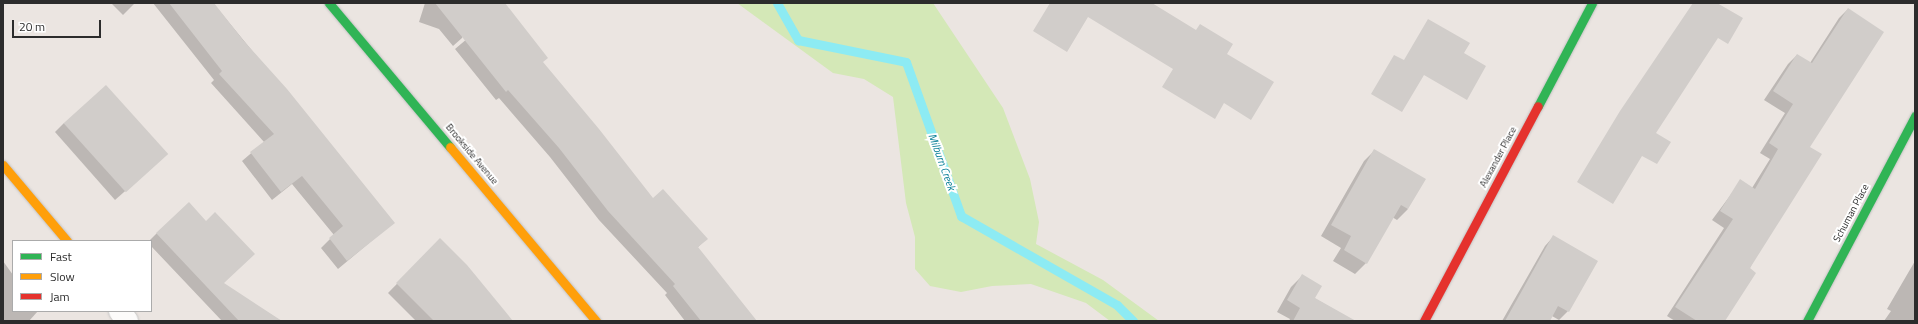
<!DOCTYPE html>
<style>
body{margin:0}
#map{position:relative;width:1918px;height:324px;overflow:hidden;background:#ebe5e1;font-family:"Titillium Web",sans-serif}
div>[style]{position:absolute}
.green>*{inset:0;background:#d4e8b7}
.shadow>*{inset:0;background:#0003}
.stream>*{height:9px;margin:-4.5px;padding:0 4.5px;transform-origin:4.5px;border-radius:4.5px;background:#8debf3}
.building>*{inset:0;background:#d1cdca;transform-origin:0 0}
.roads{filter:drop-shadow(0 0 1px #c4c3c3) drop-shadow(0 0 1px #c4c3c3)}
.street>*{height:22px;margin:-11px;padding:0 11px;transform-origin:11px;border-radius:11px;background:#fcfbfa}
.fast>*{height:9px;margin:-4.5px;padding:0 4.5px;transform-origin:4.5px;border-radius:4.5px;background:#30b455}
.slow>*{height:9px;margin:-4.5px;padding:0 4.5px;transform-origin:4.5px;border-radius:4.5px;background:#ff9f0a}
.jam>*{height:9px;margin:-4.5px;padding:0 4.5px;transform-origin:4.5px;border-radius:4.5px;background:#e5322d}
span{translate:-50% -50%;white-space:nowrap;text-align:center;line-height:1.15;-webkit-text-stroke:4px #fff;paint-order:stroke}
.street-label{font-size:10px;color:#2c2c2c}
.water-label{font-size:11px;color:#037c95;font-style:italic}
.frame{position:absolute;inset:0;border:4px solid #2c2c2c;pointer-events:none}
.legend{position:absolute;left:12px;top:240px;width:140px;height:72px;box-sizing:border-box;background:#fff;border:1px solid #ababab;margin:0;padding:5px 7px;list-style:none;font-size:12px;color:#2c2c2c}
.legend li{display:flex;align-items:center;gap:8px;height:20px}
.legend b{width:20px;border:1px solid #ababab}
.scale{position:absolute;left:12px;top:20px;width:89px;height:18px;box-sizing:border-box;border:2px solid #2c2c2c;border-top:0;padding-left:5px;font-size:12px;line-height:14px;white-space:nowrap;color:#2c2c2c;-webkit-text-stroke:3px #fff;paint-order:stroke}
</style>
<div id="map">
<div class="green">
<i style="clip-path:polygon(737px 3px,933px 3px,1003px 108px,1030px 179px,1039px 222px,1036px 244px,1103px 280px,1159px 321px,1110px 321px,1086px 303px,1031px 284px,992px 286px,961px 292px,930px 286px,915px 269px,915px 237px,906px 203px,893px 97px,864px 79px,833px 73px)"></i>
</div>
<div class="shadow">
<i style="clip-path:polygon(111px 3px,135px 3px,123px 15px)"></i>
<i style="clip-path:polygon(153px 3px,213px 3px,393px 223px,338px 269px,321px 248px,334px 235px,292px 184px,272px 200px,242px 161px,264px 142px,211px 83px,214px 80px)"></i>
<i style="clip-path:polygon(425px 3px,474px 3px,462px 38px,453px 46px,439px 29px,419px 22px)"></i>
<i style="clip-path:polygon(506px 6px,542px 63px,652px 200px,706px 239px,697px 248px,756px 321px,685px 321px,665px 295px,667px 293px,599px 220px,550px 157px,499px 98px,496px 100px,455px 49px)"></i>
<i style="clip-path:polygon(1848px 9px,1809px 147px,1724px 321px,1675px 321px,1667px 316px,1724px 228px,1712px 220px,1741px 181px,1752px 188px,1770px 159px,1760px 153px,1785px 113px,1764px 100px,1788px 64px,1797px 55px,1810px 63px,1839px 18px)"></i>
<i style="clip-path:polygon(64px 123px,157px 163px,115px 200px,55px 132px)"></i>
<i style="clip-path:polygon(1375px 150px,1408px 209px,1397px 220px,1392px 217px,1366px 263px,1355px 274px,1333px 261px,1341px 248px,1321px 236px,1364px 161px)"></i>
<i style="clip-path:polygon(157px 233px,223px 284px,281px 321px,222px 321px,151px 246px,149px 241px)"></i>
<i style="clip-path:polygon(1553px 237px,1568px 311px,1559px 320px,1552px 316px,1549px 321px,1502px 321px,1545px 246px)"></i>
<i style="clip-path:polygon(440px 240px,509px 321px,416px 321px,388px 293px)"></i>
<i style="clip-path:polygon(3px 261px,13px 275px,13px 311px,38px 311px,29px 321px,3px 321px)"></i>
<i style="clip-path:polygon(1915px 261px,1915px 321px,1884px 321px,1891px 311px,1887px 309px)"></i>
<i style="clip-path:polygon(1302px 276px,1314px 298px,1354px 321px,1289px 321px,1290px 319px,1277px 312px,1291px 287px)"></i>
</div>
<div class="stream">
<i style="left:777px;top:3px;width:43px;rotate:60.4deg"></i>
<i style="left:798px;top:40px;width:110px;rotate:11.5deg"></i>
<i style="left:906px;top:62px;width:164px;rotate:70.3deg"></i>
<i style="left:961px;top:216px;width:180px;rotate:29.7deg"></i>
<i style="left:1117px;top:305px;width:23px;rotate:45deg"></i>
</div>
<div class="building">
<i style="clip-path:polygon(169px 3px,214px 3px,243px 40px,287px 89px,395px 223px,347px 261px,329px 238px,343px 226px,302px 176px,281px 192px,250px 152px,274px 134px,219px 74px,222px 71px)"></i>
<i style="clip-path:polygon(435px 3px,505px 3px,548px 58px,543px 62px,599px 129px,653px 198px,663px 189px,708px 239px,698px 247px,757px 321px,701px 321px,673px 286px,675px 284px,608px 211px,559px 148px,508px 90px,506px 92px)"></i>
<i style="clip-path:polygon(1050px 3px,1152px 3px,1196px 30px,1200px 24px,1233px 44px,1227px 54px,1274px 82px,1251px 120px,1224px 103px,1215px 119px,1162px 87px,1173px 69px,1088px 17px,1067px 52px,1033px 31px)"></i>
<i style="clip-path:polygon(1693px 3px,1717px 3px,1743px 18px,1728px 44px,1718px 38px,1656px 133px,1671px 142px,1657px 164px,1642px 156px,1613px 204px,1577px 182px,1620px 111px)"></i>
<i style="clip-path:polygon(1848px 8px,1884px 32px,1810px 147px,1822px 154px,1750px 268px,1756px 273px,1725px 321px,1697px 321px,1675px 307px,1733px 219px,1720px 211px,1740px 179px,1755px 189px,1778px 149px,1769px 143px,1793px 104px,1773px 91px,1797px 54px,1812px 63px)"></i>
<i style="clip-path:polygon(1428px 19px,1470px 43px,1464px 53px,1486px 66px,1467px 100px,1424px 75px,1402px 112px,1371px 94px,1394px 55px,1404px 60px)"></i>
<i style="left:106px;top:85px;width:93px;height:57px;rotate:48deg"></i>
<i style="clip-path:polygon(1374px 149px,1426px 179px,1408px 209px,1401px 205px,1367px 264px,1344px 250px,1351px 236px,1331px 225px)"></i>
<i style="clip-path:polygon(189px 202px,206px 221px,215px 212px,255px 254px,224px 283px,282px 321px,239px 321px,156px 233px)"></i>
<i style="clip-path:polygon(1553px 235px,1598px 261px,1569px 312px,1558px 306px,1550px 321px,1505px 321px)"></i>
<i style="clip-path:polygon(440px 238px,467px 265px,513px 321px,434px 321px,396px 283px)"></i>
<i style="clip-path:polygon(1302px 274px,1322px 286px,1315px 298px,1356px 321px,1293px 321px,1300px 308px,1287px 300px)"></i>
</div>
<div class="roads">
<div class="street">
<i style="left:120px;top:311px;width:12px;rotate:55deg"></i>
</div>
<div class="fast">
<i style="left:329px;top:3px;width:188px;rotate:50deg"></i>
<i style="left:1538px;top:106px;width:116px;rotate:-62.3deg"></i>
<i style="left:1807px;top:321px;width:232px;rotate:-62.2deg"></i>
</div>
<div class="slow">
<i style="left:450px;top:147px;width:227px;rotate:50deg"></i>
<i style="left:3px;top:165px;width:99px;rotate:49.9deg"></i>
</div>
<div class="jam">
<i style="left:1424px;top:321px;width:243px;rotate:-62.1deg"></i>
</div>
</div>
<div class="street-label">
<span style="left:472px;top:154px;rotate:50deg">Brookside Avenue</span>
<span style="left:1498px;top:157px;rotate:-62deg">Alexander Place</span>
<span style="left:1851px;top:213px;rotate:-62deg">Schuman Place</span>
</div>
<div class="water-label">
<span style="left:942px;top:162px;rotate:70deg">Milburn Creek</span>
</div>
<div class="frame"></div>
<ul class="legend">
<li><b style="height:5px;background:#30b455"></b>Fast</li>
<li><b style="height:5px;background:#ff9f0a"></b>Slow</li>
<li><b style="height:5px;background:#e5322d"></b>Jam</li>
</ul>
<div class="scale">20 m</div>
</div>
